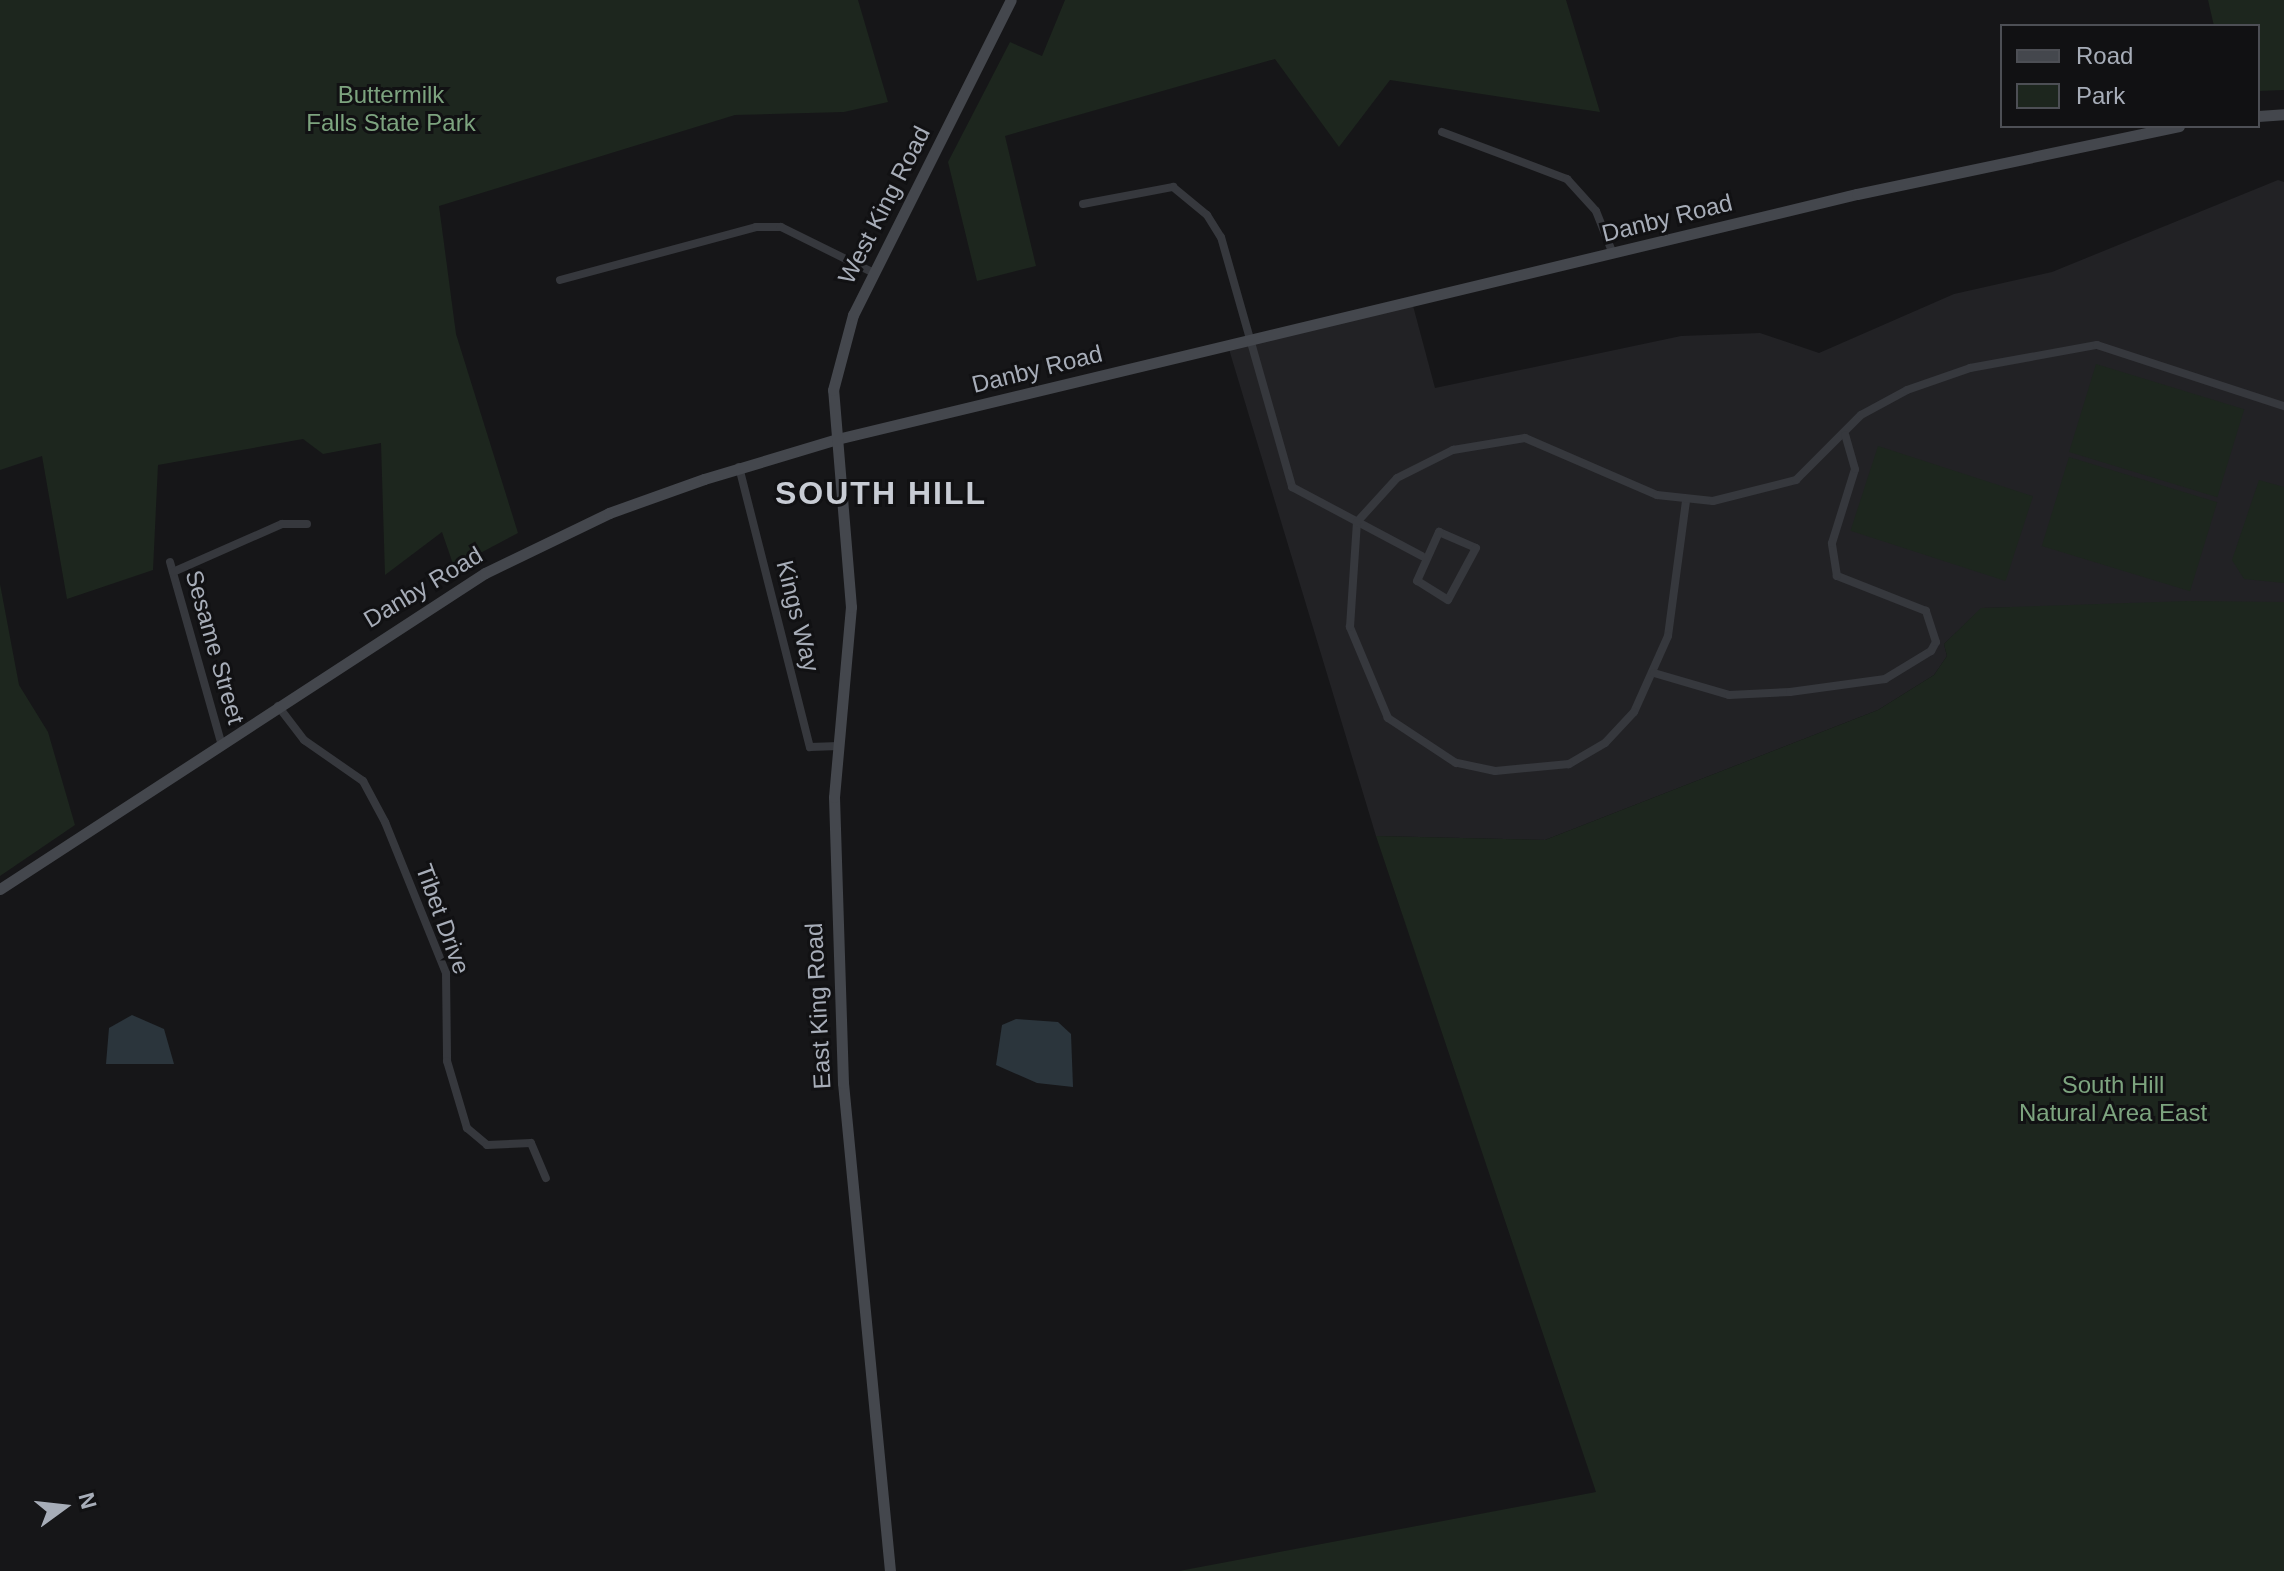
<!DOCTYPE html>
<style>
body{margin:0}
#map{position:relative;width:2284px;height:1571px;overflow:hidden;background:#161618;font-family:Helvetica,sans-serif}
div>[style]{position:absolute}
.built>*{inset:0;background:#222225}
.green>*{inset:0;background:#1d261e;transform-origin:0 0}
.water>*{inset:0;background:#2b353c}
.street>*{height:8px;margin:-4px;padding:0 4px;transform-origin:4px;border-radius:4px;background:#36383d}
.secondary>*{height:11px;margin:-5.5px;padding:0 5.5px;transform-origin:5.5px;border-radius:5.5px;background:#44474d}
span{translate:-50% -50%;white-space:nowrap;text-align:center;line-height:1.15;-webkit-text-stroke:6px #111113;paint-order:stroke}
.park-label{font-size:24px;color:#7da47f}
.street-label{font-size:24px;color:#a7adb8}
.district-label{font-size:32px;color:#c8ccd4;font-weight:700;letter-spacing:2px}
.legend{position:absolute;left:2000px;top:24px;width:260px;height:104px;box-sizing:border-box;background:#111113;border:2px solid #4d4f55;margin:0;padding:10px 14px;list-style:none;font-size:24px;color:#a7adb8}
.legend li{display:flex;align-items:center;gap:16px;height:40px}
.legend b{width:40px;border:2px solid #4d4f55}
.north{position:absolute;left:24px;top:1467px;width:80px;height:80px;-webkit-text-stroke:6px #111113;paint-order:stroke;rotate:75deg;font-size:22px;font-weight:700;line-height:32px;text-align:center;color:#a7adb8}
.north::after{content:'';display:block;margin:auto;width:28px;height:36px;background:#a7adb8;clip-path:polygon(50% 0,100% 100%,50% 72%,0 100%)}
</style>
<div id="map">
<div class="built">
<i style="clip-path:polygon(2278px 180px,2284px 182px,2284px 602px,1982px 608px,1944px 644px,1947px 656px,1934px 675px,1878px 710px,1545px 840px,1376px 836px,1228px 346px,1412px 302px,1435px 388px,1681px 336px,1760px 333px,1819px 353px,1954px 294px,2052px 272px)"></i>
</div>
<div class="green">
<i style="clip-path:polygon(0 0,858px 0,888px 102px,844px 112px,735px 115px,439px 206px,456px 334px,518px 533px,454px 567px,442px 532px,385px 575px,381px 443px,323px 454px,303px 439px,158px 465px,153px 570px,67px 599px,42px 456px,0 470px)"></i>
<i style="clip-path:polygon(1065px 0,1566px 0,1600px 112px,1390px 80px,1339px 147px,1275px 59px,1005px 136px,1036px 266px,977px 281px,948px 162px,1010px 42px,1042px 56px)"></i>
<i style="clip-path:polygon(2208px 0,2284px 0,2284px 90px,2258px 91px,2258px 26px,2214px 26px)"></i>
<i style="left:2096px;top:364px;width:155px;height:92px;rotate:17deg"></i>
<i style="left:1878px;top:446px;width:163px;height:89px;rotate:18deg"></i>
<i style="left:2069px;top:457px;width:155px;height:93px;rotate:17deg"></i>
<i style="clip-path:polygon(2259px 480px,2284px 487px,2284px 583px,2244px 579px,2232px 560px)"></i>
<i style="clip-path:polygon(0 584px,19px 685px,48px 732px,75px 825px,0 876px)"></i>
<i style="clip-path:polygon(2188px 601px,2284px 602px,2284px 1571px,1179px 1571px,1596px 1492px,1376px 836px,1545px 840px,1878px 710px,1934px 675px,1947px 656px,1944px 644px,1981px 608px)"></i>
</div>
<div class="water">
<i style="clip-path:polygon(132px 1015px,164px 1029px,174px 1064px,106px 1064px,109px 1028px)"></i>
<i style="clip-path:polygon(1016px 1019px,1058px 1022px,1071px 1034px,1073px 1087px,1037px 1083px,996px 1065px,1002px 1025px)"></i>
</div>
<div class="street">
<i style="left:1442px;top:132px;width:134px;rotate:20.6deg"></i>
<i style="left:1567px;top:179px;width:43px;rotate:47.8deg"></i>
<i style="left:1596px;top:211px;width:46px;rotate:68.4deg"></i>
<i style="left:1083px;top:204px;width:92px;rotate:-10.7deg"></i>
<i style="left:1173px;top:187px;width:44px;rotate:39.5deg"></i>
<i style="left:1207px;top:215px;width:26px;rotate:58deg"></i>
<i style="left:1221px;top:237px;width:260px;rotate:74.1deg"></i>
<i style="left:1292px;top:487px;width:147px;rotate:28deg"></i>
<i style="left:560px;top:280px;width:203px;rotate:-15.1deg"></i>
<i style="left:756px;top:227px;width:25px"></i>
<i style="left:781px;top:227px;width:104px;rotate:26.3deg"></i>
<i style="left:739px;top:467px;width:289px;rotate:75.8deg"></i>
<i style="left:810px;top:747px;width:29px;rotate:-2deg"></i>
<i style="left:1686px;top:501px;width:136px;rotate:97.6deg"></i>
<i style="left:1668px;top:636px;width:83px;rotate:114.1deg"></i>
<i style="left:1634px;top:712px;width:42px;rotate:133.1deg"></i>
<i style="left:1605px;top:743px;width:42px;rotate:149.7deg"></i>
<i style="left:1569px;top:764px;width:74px;rotate:174.6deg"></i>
<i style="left:1495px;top:771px;width:40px;rotate:-168deg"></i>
<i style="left:1456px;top:763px;width:82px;rotate:-146.5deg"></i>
<i style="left:1388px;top:718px;width:99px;rotate:-112.7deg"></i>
<i style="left:1350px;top:627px;width:105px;rotate:-86.2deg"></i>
<i style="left:1357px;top:522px;width:59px;rotate:-47.7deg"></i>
<i style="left:1397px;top:478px;width:63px;rotate:-26.6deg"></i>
<i style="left:1453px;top:450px;width:73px;rotate:-9.5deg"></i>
<i style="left:1525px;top:438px;width:144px;rotate:23.4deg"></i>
<i style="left:1657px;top:495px;width:56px;rotate:6.1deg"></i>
<i style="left:1713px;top:501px;width:86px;rotate:-14.2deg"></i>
<i style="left:1796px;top:480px;width:92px;rotate:-45deg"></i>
<i style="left:1861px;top:415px;width:52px;rotate:-28.5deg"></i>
<i style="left:1907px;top:390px;width:67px;rotate:-19.2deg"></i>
<i style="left:1970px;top:368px;width:129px;rotate:-10.3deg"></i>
<i style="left:2097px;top:345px;width:197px;rotate:18.1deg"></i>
<i style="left:1439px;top:532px;width:40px;rotate:23.4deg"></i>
<i style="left:1476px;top:548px;width:59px;rotate:118.3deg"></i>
<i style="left:1448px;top:600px;width:36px;rotate:-148deg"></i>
<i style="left:1417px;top:581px;width:54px;rotate:-65.8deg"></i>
<i style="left:170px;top:562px;width:187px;rotate:74.2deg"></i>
<i style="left:173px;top:572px;width:119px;rotate:-23.8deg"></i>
<i style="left:282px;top:524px;width:25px"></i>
<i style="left:1654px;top:673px;width:78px;rotate:16.3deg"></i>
<i style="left:1729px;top:695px;width:61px;rotate:-2.8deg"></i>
<i style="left:1790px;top:692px;width:96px;rotate:-7.8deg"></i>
<i style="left:1885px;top:679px;width:54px;rotate:-31.3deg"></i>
<i style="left:1931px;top:651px;width:10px;rotate:-61deg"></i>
<i style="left:1936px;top:642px;width:33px;rotate:-108deg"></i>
<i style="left:1926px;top:611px;width:96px;rotate:-158.5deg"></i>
<i style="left:1837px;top:576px;width:33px;rotate:-99deg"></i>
<i style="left:1832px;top:543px;width:77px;rotate:-72.7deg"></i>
<i style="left:1855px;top:469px;width:35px;rotate:-106deg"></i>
<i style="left:278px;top:706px;width:43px;rotate:52.6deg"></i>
<i style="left:304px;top:740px;width:72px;rotate:34.8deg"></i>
<i style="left:363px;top:781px;width:47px;rotate:61.8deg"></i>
<i style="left:385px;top:822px;width:163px;rotate:68deg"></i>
<i style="left:446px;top:973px;width:88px;rotate:89.3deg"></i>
<i style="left:447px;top:1061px;width:70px;rotate:73.4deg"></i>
<i style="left:467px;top:1128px;width:26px;rotate:40deg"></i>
<i style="left:487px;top:1145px;width:44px;rotate:-2.6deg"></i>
<i style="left:531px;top:1143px;width:38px;rotate:67deg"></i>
</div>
<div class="secondary">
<i style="left:2258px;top:116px;width:26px;rotate:-4deg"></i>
<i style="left:0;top:889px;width:579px;rotate:-33.09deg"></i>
<i style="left:485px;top:573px;width:138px;rotate:-25.8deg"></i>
<i style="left:609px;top:513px;width:101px;rotate:-19.7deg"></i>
<i style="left:704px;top:479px;width:139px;rotate:-16.7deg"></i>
<i style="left:837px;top:439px;width:1049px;rotate:-13.51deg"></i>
<i style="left:1857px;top:194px;width:329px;rotate:-11.9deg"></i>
<i style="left:890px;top:1571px;width:490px;rotate:-95.5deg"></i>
<i style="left:843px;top:1083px;width:286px;rotate:-91.8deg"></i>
<i style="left:834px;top:797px;width:191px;rotate:-84.9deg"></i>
<i style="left:851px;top:607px;width:218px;rotate:-94.7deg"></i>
<i style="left:833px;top:390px;width:78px;rotate:-75.1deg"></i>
<i style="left:853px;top:315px;width:352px;rotate:-63.4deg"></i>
</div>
<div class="park-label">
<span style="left:391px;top:109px">Buttermilk<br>Falls State Park</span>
<span style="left:2113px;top:1099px">South Hill<br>Natural Area East</span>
</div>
<div class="street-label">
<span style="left:884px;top:205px;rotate:-63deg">West King Road</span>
<span style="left:1667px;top:218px;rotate:-14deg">Danby Road</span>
<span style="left:1037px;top:369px;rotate:-14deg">Danby Road</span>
<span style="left:423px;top:587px;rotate:-31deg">Danby Road</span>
<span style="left:798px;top:616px;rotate:76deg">Kings Way</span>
<span style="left:215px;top:647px;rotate:74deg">Sesame Street</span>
<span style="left:443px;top:919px;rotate:70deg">Tibet Drive</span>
<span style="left:818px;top:1006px;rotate:-93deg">East King Road</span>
</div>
<div class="district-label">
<span style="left:881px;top:493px">SOUTH HILL</span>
</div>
<ul class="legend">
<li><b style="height:10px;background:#44474d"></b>Road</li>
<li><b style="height:22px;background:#1d261e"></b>Park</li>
</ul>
<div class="north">N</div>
</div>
